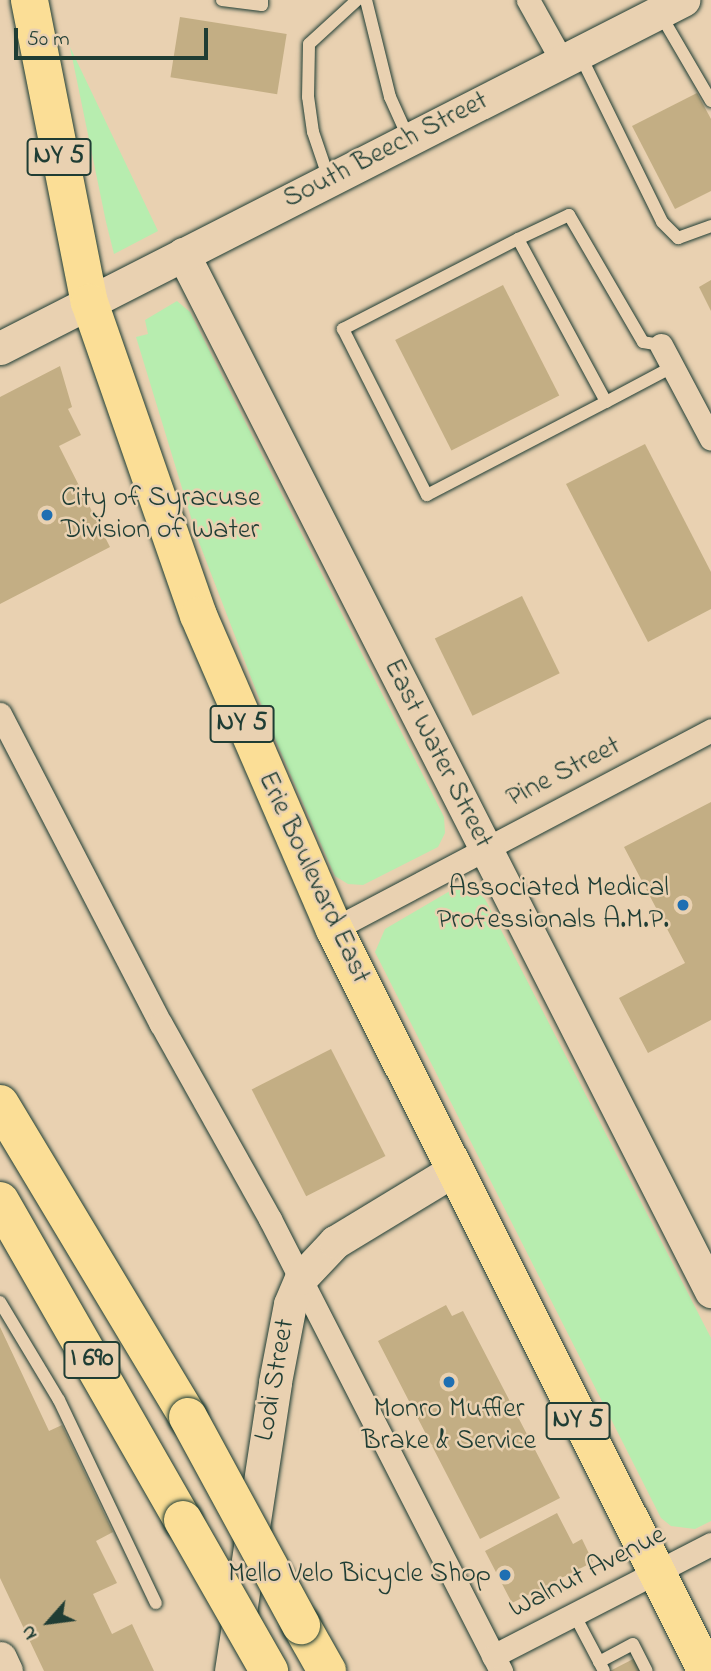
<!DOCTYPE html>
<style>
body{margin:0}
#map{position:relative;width:711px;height:1671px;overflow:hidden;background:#e9d1b1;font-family:"Indie Flower",sans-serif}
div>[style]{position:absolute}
.green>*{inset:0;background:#b7edaf}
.building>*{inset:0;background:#c3ae84;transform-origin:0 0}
.roads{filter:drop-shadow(0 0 2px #1f3d34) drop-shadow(0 0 2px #1f3d34)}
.lane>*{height:12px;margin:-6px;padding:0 6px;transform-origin:6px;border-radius:6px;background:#e9d1b1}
.street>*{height:23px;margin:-11.5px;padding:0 11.5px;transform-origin:11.5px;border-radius:11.5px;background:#e9d1b1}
.secondary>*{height:33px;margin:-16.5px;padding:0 16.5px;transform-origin:16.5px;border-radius:16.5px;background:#e9d1b1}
.primary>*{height:37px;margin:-18.5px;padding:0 18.5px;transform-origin:18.5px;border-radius:18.5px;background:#fbde96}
.highway>*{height:38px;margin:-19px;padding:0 19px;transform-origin:19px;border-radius:19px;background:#fbde96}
.bridges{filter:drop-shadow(0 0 2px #1f3d34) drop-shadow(0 0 2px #1f3d34)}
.highway-bridge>*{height:38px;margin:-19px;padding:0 19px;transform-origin:19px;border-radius:19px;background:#fbde96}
.dots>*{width:19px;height:19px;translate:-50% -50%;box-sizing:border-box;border:4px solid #e9d1b1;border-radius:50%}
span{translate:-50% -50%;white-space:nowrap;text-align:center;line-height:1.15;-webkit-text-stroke:5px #e9d1b1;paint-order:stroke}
.shield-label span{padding:2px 5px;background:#e9d1b1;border:2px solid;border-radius:5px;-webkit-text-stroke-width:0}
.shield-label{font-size:26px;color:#1f3d34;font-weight:700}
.street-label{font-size:28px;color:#1f3d34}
.poi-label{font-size:28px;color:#1f3d34}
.left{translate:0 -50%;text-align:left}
.right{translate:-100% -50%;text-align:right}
.north{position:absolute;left:14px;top:1587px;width:70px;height:70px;-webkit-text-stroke:5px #e9d1b1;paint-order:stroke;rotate:242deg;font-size:19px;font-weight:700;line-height:28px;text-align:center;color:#1f3d34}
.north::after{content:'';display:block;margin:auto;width:24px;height:32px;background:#1f3d34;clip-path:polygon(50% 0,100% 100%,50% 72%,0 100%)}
.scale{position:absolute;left:14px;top:28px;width:194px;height:32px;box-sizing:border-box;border:4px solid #1f3d34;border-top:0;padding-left:9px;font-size:21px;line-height:24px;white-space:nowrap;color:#1f3d34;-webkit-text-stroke:5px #e9d1b1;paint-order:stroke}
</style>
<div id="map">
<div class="green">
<i style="clip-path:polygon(70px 47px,158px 231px,114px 254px,106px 222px)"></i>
<i style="clip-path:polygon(177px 301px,190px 312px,444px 817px,445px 833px,438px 847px,363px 885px,348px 884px,335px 876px,272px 732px,197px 537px,136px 337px,148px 334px,145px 320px)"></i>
<i style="clip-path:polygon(470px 886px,485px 899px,711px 1338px,711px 1521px,695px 1529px,671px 1526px,661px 1518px,375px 952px,385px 929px,455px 888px)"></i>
</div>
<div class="building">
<i style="left:180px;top:17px;width:108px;height:61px;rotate:9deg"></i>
<i style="clip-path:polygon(697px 93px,711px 119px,711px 191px,675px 209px,632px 126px)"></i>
<i style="clip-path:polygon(711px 280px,711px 311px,699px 287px)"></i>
<i style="left:503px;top:285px;width:124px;height:121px;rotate:63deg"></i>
<i style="clip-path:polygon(60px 366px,72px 407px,68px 409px,81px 435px,59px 446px,110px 547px,0 604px,0 397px)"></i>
<i style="clip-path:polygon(645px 444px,711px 572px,711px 609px,648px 642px,566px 484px)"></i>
<i style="left:522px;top:596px;width:86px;height:97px;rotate:64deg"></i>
<i style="clip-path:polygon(711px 802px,711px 1020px,648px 1053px,619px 998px,685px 963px,624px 847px)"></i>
<i style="left:331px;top:1049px;width:120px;height:89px;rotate:63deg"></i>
<i style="clip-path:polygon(446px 1305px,452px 1316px,463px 1311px,560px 1498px,480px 1539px,378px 1341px)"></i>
<i style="clip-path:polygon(0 1327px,49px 1431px,62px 1425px,113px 1532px,96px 1541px,117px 1583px,93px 1594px,112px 1634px,132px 1624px,154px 1671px,44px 1671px,0 1578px)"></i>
<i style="clip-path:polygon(557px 1513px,573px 1544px,582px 1539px,593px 1562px,512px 1603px,485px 1551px)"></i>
<i style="clip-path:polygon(637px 1657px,644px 1671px,610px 1671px)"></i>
</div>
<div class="roads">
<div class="lane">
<i style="left:222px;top:0;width:40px;rotate:7.1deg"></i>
<i style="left:262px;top:5px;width:5px;rotate:-90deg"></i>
<i style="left:366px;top:0;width:100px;rotate:76.1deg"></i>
<i style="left:390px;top:97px;width:46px;rotate:65.7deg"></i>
<i style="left:659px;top:12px;width:103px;rotate:59.7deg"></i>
<i style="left:580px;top:55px;width:186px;rotate:63.8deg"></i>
<i style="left:662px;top:222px;width:23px;rotate:45deg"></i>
<i style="left:678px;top:238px;width:35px;rotate:-20deg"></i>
<i style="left:329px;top:179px;width:50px;rotate:-108.8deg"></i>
<i style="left:313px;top:132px;width:35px;rotate:-98deg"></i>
<i style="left:308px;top:97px;width:53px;rotate:-88.9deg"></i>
<i style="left:309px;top:44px;width:65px;rotate:-42.5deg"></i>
<i style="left:518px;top:239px;width:197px;rotate:152.8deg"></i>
<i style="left:343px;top:329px;width:186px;rotate:63.2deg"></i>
<i style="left:427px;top:495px;width:202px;rotate:-27.5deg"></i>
<i style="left:661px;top:345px;width:18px;rotate:-171deg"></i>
<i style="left:643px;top:342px;width:147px;rotate:-120.2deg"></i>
<i style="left:569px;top:215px;width:56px;rotate:154.8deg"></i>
<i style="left:518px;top:239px;width:185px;rotate:61.6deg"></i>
<i style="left:606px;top:402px;width:75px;rotate:-27.9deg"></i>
<i style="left:0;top:1302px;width:114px;rotate:59deg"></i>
<i style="left:59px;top:1400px;width:225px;rotate:64.5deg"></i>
<i style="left:574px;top:1614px;width:64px;rotate:62.2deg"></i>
<i style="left:599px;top:1662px;width:38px;rotate:-28deg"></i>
<i style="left:633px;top:1644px;width:30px;rotate:63deg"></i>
</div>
<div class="street">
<i style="left:528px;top:0;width:70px;rotate:60.9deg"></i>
<i style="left:661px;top:345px;width:106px;rotate:62deg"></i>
<i style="left:0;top:714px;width:349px;rotate:62.6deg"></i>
<i style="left:161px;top:1024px;width:223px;rotate:60.8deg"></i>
<i style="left:270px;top:1219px;width:508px;rotate:62.93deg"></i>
<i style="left:334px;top:929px;width:426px;rotate:-27.8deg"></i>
<i style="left:493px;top:1656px;width:245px;rotate:-27.2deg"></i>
</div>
<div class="secondary">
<i style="left:183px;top:254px;width:1164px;rotate:63.02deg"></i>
<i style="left:0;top:348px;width:767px;rotate:-27deg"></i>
<i style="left:0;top:1658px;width:14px;rotate:65deg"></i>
<i style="left:231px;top:1671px;width:292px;rotate:-81.3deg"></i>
<i style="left:275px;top:1382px;width:79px;rotate:-79.1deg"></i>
<i style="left:290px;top:1304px;width:28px;rotate:-67deg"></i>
<i style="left:301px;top:1278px;width:50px;rotate:-46.6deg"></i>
<i style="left:335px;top:1242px;width:139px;rotate:-31.2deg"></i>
</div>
<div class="primary">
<i style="left:29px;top:0;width:308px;rotate:78.8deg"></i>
<i style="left:89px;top:302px;width:331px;rotate:70.8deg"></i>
<i style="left:198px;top:615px;width:342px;rotate:66.6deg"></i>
<i style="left:334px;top:929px;width:830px;rotate:63.37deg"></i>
</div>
<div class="highway">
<i style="left:0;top:1104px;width:365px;rotate:59deg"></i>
<i style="left:0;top:1201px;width:368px;rotate:60.2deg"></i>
<i style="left:301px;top:1625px;width:53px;rotate:60.5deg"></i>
</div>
</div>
<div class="bridges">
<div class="highway-bridge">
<i style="left:188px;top:1417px;width:237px;rotate:61.5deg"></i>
<i style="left:183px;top:1520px;width:174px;rotate:60.3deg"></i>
</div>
</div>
<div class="dots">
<i style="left:47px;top:515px;background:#1f6fb2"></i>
<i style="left:683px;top:905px;background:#1f6fb2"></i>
<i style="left:449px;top:1382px;background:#1f6fb2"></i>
<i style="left:505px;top:1575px;background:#1f6fb2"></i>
</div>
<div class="shield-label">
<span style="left:59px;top:157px">NY 5</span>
<span style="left:242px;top:724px">NY 5</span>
<span style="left:92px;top:1360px">I 690</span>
<span style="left:578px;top:1421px">NY 5</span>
</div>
<div class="street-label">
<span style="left:386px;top:151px;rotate:-27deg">South Beech Street</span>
<span style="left:437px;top:754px;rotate:63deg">East Water Street</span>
<span style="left:564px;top:773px;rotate:-27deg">Pine Street</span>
<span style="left:313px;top:878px;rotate:65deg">Erie Boulevard East</span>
<span style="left:276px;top:1380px;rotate:-80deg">Lodi Street</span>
<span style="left:588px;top:1573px;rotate:-27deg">Walnut Avenue</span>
</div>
<div class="poi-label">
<span class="left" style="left:61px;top:515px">City of Syracuse<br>Division of Water</span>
<span class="right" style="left:669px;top:905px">Associated Medical<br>Professionals A.M.P.</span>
<span style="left:449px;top:1426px">Monro Muffler<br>Brake &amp; Service</span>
<span class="right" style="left:491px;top:1575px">Mello Velo Bicycle Shop</span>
</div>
<div class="north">N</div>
<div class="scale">50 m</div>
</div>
